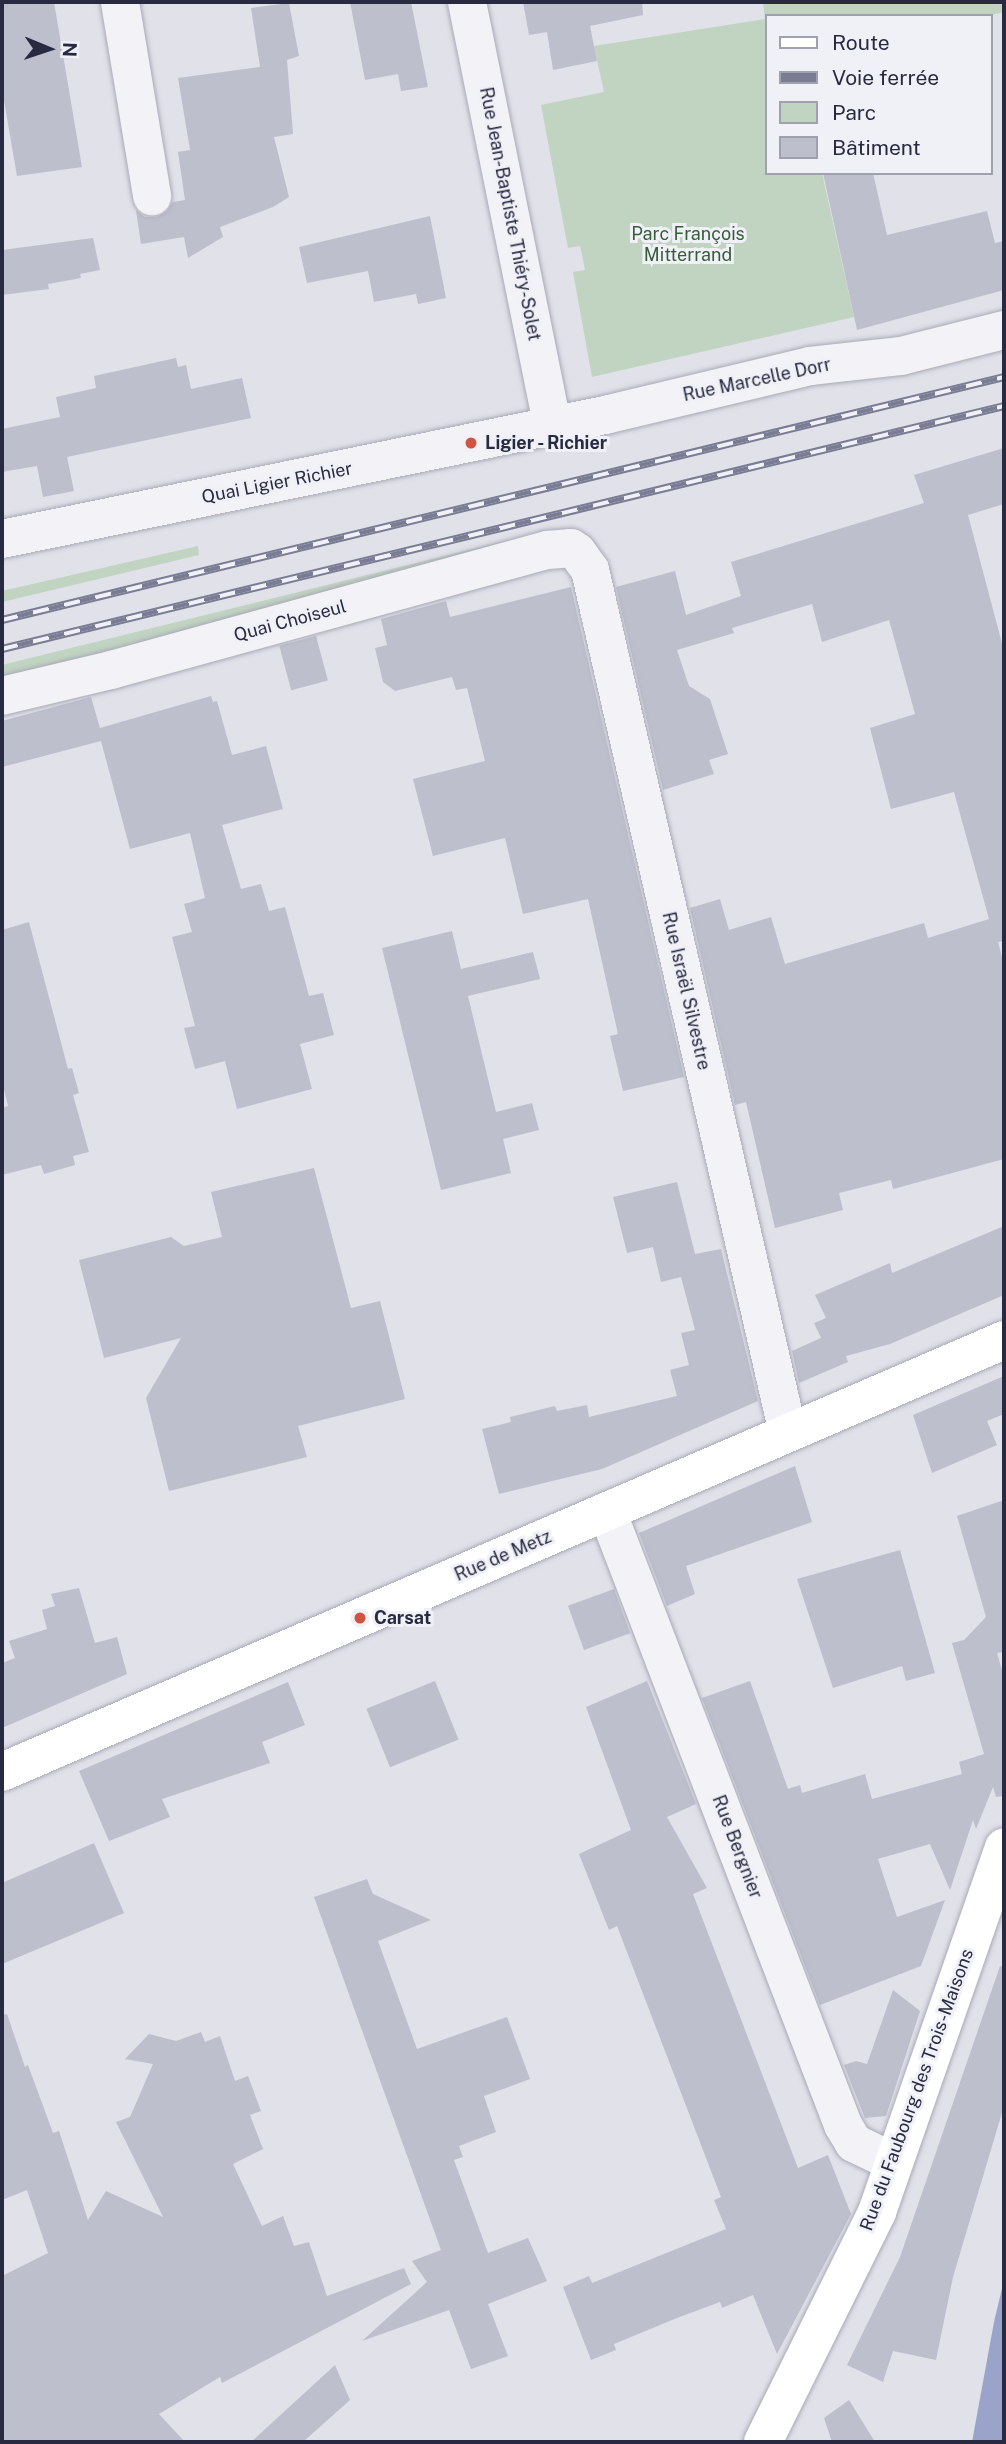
<!DOCTYPE html>
<meta charset="utf-8">
<style>
body{margin:0}
#map{position:relative;width:1006px;height:2444px;overflow:hidden;background:#e0e1e9;font-family:"Public Sans",sans-serif}
div>[style]{position:absolute}
.green>*{inset:0;background:#c1d3c1}
.water>*{inset:0;background:#9aa4ca}
.building>*{inset:0;background:#bdbfcc;transform-origin:0 0}
.roads{filter:drop-shadow(0 0 2px #a9aab7) drop-shadow(0 0 2px #a9aab7)}
.minor>*{height:38px;margin:-19px;padding:0 19px;transform-origin:19px;border-radius:19px;background:#f3f3f7}
.major>*{height:38px;margin:-19px;padding:0 19px;transform-origin:19px;border-radius:19px;background:#fff}
.rail>*{height:8px;margin-top:-4px;transform-origin:0;background:repeating-linear-gradient(90deg,#f0f1f7 0 16px,#797c93 0 32px);box-sizing:border-box;border-block:2px solid #797c93}
.dots>*{width:19px;height:19px;translate:-50% -50%;box-sizing:border-box;border:4px solid #f0f1f7;border-radius:50%}
span{translate:-50% -50%;white-space:nowrap;text-align:center;line-height:1.15;-webkit-text-stroke:6px #f0f1f7;paint-order:stroke}
.street-label{font-size:18px;color:#282a41}
.park-label{font-size:18px;color:#355d39}
.poi-label{font-size:18px;color:#282a41;font-weight:700}
.left{translate:0 -50%;text-align:left}
.frame{position:absolute;inset:0;border:4px solid #282a41;pointer-events:none}
.legend{position:absolute;left:765px;top:14px;width:228px;height:161px;box-sizing:border-box;background:#f0f1f7;border:2px solid #a0a1ae;margin:0;padding:9px 12px;list-style:none;font-size:21px;color:#282a41}
.legend li{display:flex;align-items:center;gap:14px;height:35px}
.legend b{width:35px;border:2px solid #a0a1ae}
.north{position:absolute;left:14px;top:14px;width:70px;height:70px;-webkit-text-stroke:5px #f0f1f7;paint-order:stroke;rotate:92deg;font-size:19px;font-weight:700;line-height:28px;text-align:center;color:#282a41}
.north::after{content:'';display:block;margin:auto;width:24px;height:32px;background:#282a41;clip-path:polygon(50% 0,100% 100%,50% 72%,0 100%)}
</style>
<div id="map">
<div class="green">
<i style="clip-path:polygon(763px 2px,1004px 2px,1004px 12px,986px 16px,766px 16px,766px 173px,822px 173px,854px 317px,592px 377px,573px 272px,585px 270px,583px 259px,580px 246px,568px 248px,541px 105px,604px 92px,594px 46px,765px 19px)"></i>
<i style="clip-path:polygon(550px 530px,542px 536px,2px 687px,2px 665px)"></i>
<i style="clip-path:polygon(198px 546px,199px 555px,2px 602px,2px 591px)"></i>
</div>
<div class="water">
<i style="clip-path:polygon(1004px 2280px,1004px 2442px,972px 2442px,994px 2322px)"></i>
</div>
<div class="building">
<i style="clip-path:polygon(2px 2px,54px 2px,82px 167px,17px 176px,2px 89px)"></i>
<i style="clip-path:polygon(350px 2px,411px 2px,428px 87px,401px 91px,398px 74px,365px 80px)"></i>
<i style="clip-path:polygon(523px 2px,642px 2px,643px 15px,590px 26px,597px 61px,553px 70px,547px 32px,529px 35px)"></i>
<i style="clip-path:polygon(289px 3px,299px 56px,287px 60px,293px 134px,274px 137px,289px 197px,273px 207px,220px 227px,223px 237px,188px 258px,184px 237px,141px 244px,136px 210px,145px 217px,156px 217px,166px 212px,173px 202px,185px 200px,178px 152px,190px 150px,178px 78px,260px 67px,251px 8px)"></i>
<i style="clip-path:polygon(823px 173px,873px 173px,887px 235px,987px 211px,995px 243px,1004px 241px,1004px 290px,857px 330px)"></i>
<i style="clip-path:polygon(430px 216px,446px 298px,418px 304px,416px 294px,374px 302px,368px 271px,307px 283px,299px 247px)"></i>
<i style="clip-path:polygon(93px 238px,100px 270px,80px 274px,81px 278px,48px 284px,49px 289px,2px 295px,2px 250px)"></i>
<i style="clip-path:polygon(176px 358px,178px 367px,186px 365px,191px 389px,242px 378px,251px 418px,67px 457px,74px 491px,43px 497px,37px 466px,2px 472px,2px 429px,60px 417px,56px 397px,96px 388px,94px 376px)"></i>
<i style="clip-path:polygon(1004px 448px,1004px 504px,968px 515px,1004px 651px,1004px 941px,998px 942px,1004px 965px,1004px 1159px,893px 1189px,891px 1180px,839px 1193px,843px 1210px,775px 1228px,746px 1102px,735px 1105px,690px 908px,720px 899px,729px 930px,771px 917px,785px 964px,924px 923px,928px 938px,989px 919px,954px 792px,891px 809px,870px 728px,915px 714px,889px 620px,822px 642px,812px 604px,732px 628px,734px 633px,677px 650px,689px 686px,710px 699px,728px 754px,709px 760px,714px 774px,663px 790px,616px 587px,675px 571px,686px 615px,741px 596px,731px 562px,924px 503px,914px 475px)"></i>
<i style="clip-path:polygon(571px 587px,684px 1077px,623px 1091px,610px 1036px,618px 1034px,588px 899px,523px 914px,505px 838px,433px 856px,413px 779px,485px 761px,467px 688px,456px 690px,452px 677px,395px 691px,383px 682px,375px 648px,387px 645px,381px 619px,446px 601px,450px 617px)"></i>
<i style="left:316px;top:636px;width:46px;height:38px;rotate:75deg"></i>
<i style="clip-path:polygon(211px 696px,213px 702px,217px 701px,232px 755px,266px 746px,283px 809px,222px 825px,241px 889px,261px 884px,269px 911px,285px 907px,309px 996px,323px 993px,334px 1035px,300px 1044px,312px 1089px,237px 1109px,225px 1061px,195px 1069px,184px 1028px,195px 1026px,172px 937px,192px 932px,184px 904px,205px 898px,190px 833px,130px 849px,101px 741px,2px 767px,2px 721px,91px 697px,100px 728px)"></i>
<i style="clip-path:polygon(29px 922px,68px 1069px,72px 1068px,79px 1093px,73px 1095px,89px 1152px,73px 1156px,75px 1165px,44px 1174px,41px 1165px,2px 1175px,2px 1108px,8px 1106px,2px 1081px,2px 930px)"></i>
<i style="clip-path:polygon(452px 931px,461px 969px,533px 952px,540px 979px,468px 996px,496px 1112px,532px 1103px,539px 1130px,503px 1139px,511px 1173px,441px 1190px,382px 948px)"></i>
<i style="clip-path:polygon(314px 1168px,351px 1308px,380px 1301px,405px 1399px,298px 1426px,307px 1457px,169px 1491px,146px 1398px,181px 1338px,104px 1358px,79px 1260px,171px 1237px,184px 1246px,222px 1237px,211px 1192px)"></i>
<i style="clip-path:polygon(677px 1182px,695px 1254px,721px 1249px,758px 1401px,602px 1469px,499px 1494px,482px 1429px,511px 1422px,510px 1417px,555px 1406px,557px 1411px,587px 1405px,589px 1417px,677px 1396px,670px 1370px,689px 1365px,681px 1333px,695px 1330px,681px 1277px,661px 1282px,653px 1247px,627px 1253px,613px 1197px)"></i>
<i style="clip-path:polygon(1004px 1226px,1004px 1295px,890px 1344px,846px 1356px,848px 1362px,799px 1383px,792px 1351px,821px 1338px,814px 1323px,826px 1318px,815px 1295px,890px 1263px,892px 1273px)"></i>
<i style="clip-path:polygon(1004px 1376px,1004px 1414px,987px 1421px,997px 1445px,932px 1473px,913px 1415px)"></i>
<i style="clip-path:polygon(795px 1466px,812px 1522px,686px 1566px,695px 1594px,667px 1606px,639px 1533px)"></i>
<i style="clip-path:polygon(1004px 1500px,1004px 1652px,997px 1653px,1004px 1677px,1004px 1796px,996px 1797px,993px 1787px,976px 1829px,973px 1820px,950px 1890px,930px 1844px,878px 1859px,897px 1917px,945px 1900px,921px 1966px,820px 2005px,702px 1698px,750px 1681px,788px 1789px,800px 1785px,802px 1793px,865px 1774px,872px 1799px,962px 1774px,959px 1762px,984px 1754px,952px 1643px,964px 1640px,986px 1617px,957px 1516px)"></i>
<i style="clip-path:polygon(900px 1550px,935px 1673px,906px 1681px,902px 1666px,833px 1688px,797px 1579px)"></i>
<i style="clip-path:polygon(79px 1588px,95px 1643px,117px 1637px,127px 1674px,2px 1728px,2px 1663px,15px 1658px,9px 1641px,47px 1629px,42px 1610px,55px 1606px,51px 1594px)"></i>
<i style="left:614px;top:1589px;width:47px;height:49px;rotate:70deg"></i>
<i style="left:435px;top:1681px;width:63px;height:74px;rotate:68deg"></i>
<i style="clip-path:polygon(647px 1681px,696px 1804px,667px 1817px,707px 1888px,693px 1894px,798px 2168px,828px 2155px,851px 2214px,777px 2354px,753px 2295px,722px 2308px,720px 2302px,677px 2318px,614px 2344px,616px 2350px,591px 2360px,563px 2287px,589px 2276px,592px 2283px,726px 2229px,714px 2200px,721px 2197px,617px 1926px,609px 1930px,579px 1854px,631px 1830px,586px 1707px)"></i>
<i style="clip-path:polygon(288px 1682px,305px 1725px,262px 1742px,270px 1763px,162px 1799px,170px 1817px,109px 1841px,79px 1771px)"></i>
<i style="clip-path:polygon(94px 1843px,124px 1913px,2px 1964px,2px 1883px)"></i>
<i style="clip-path:polygon(367px 1879px,373px 1894px,431px 1920px,378px 1941px,417px 2049px,507px 2017px,530px 2079px,484px 2096px,496px 2132px,459px 2146px,463px 2157px,454px 2160px,488px 2253px,528px 2238px,547px 2281px,488px 2304px,508px 2356px,471px 2369px,449px 2310px,362px 2341px,427px 2282px,412px 2261px,441px 2250px,314px 1897px)"></i>
<i style="clip-path:polygon(1000px 1966px,1004px 1967px,1004px 2106px,953px 2277px,936px 2360px,893px 2351px,883px 2382px,847px 2365px,900px 2257px)"></i>
<i style="clip-path:polygon(893px 1990px,920px 2011px,886px 2116px,865px 2118px,844px 2065px,856px 2061px,867px 2064px)"></i>
<i style="clip-path:polygon(7px 2014px,25px 2067px,28px 2065px,53px 2133px,59px 2131px,88px 2220px,106px 2191px,163px 2217px,116px 2122px,130px 2117px,153px 2064px,125px 2059px,149px 2034px,176px 2041px,201px 2032px,205px 2042px,220px 2036px,235px 2081px,248px 2076px,261px 2111px,250px 2115px,263px 2149px,233px 2164px,262px 2226px,283px 2216px,294px 2246px,309px 2242px,327px 2296px,404px 2268px,411px 2284px,222px 2383px,220px 2377px,159px 2414px,185px 2442px,2px 2442px,2px 2276px,48px 2253px,27px 2190px,2px 2200px,2px 2015px)"></i>
<i style="clip-path:polygon(335px 2365px,350px 2400px,303px 2442px,251px 2442px)"></i>
<i style="clip-path:polygon(849px 2400px,875px 2442px,832px 2442px,824px 2418px)"></i>
</div>
<div class="roads">
<div class="minor">
<i style="left:120px;top:2px;width:197px;rotate:80.6deg"></i>
<i style="left:467px;top:2px;width:434px;rotate:78.6deg"></i>
<i style="left:2px;top:539px;width:616px;rotate:-11.62deg"></i>
<i style="left:605px;top:415px;width:211px;rotate:-13.4deg"></i>
<i style="left:810px;top:366px;width:92px;rotate:-6.3deg"></i>
<i style="left:901px;top:356px;width:106px;rotate:-14.2deg"></i>
<i style="left:2px;top:696px;width:112px;rotate:-13.4deg"></i>
<i style="left:111px;top:670px;width:453px;rotate:-15.4deg"></i>
<i style="left:548px;top:550px;width:23px;rotate:-5deg"></i>
<i style="left:571px;top:548px;width:7px;rotate:34deg"></i>
<i style="left:577px;top:552px;width:22px;rotate:54deg"></i>
<i style="left:590px;top:570px;width:885px;rotate:77.08deg"></i>
<i style="left:607px;top:1511px;width:658px;rotate:68.97deg"></i>
<i style="left:843px;top:2125px;width:21px;rotate:59deg"></i>
<i style="left:854px;top:2143px;width:43px;rotate:26deg"></i>
</div>
<div class="major">
<i style="left:2px;top:1772px;width:1091px;rotate:-23.32deg"></i>
<i style="left:763px;top:2442px;width:257px;rotate:-63.6deg"></i>
<i style="left:877px;top:2212px;width:386px;rotate:-70.8deg"></i>
</div>
</div>
<div class="rail">
<i style="left:2px;top:620px;width:1031px;rotate:-13.63deg"></i>
<i style="left:2px;top:649px;width:1031px;rotate:-13.63deg"></i>
</div>
<div class="dots">
<i style="left:471px;top:443px;background:#d15442"></i>
<i style="left:360px;top:1618px;background:#d15442"></i>
</div>
<div class="street-label">
<span style="left:510px;top:214px;rotate:79deg">Rue Jean-Baptiste Thiéry-Solet</span>
<span style="left:757px;top:380px;rotate:-12deg">Rue Marcelle Dorr</span>
<span style="left:277px;top:483px;rotate:-11deg">Quai Ligier Richier</span>
<span style="left:290px;top:621px;rotate:-15deg">Quai Choiseul</span>
<span style="left:686px;top:991px;rotate:77deg">Rue Israël Silvestre</span>
<span style="left:503px;top:1556px;rotate:-23deg">Rue de Metz</span>
<span style="left:737px;top:1847px;rotate:69deg">Rue Bergnier</span>
<span style="left:917px;top:2090px;rotate:-70deg">Rue du Faubourg des Trois-Maisons</span>
</div>
<div class="park-label">
<span style="left:688px;top:245px">Parc François<br>Mitterrand</span>
</div>
<div class="poi-label">
<span class="left" style="left:485px;top:443px">Ligier - Richier</span>
<span class="left" style="left:374px;top:1618px">Carsat</span>
</div>
<div class="frame"></div>
<ul class="legend">
<li><b style="height:9px;background:#fff"></b>Route</li>
<li><b style="height:9px;background:#797c93"></b>Voie ferrée</li>
<li><b style="height:19px;background:#c1d3c1"></b>Parc</li>
<li><b style="height:19px;background:#bdbfcc"></b>Bâtiment</li>
</ul>
<div class="north">N</div>
</div>
